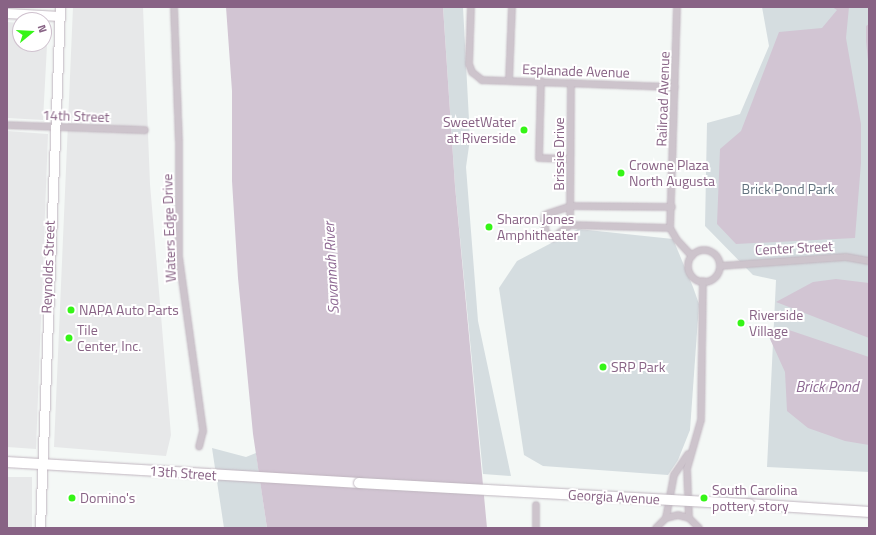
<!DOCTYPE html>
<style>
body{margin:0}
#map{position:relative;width:876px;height:535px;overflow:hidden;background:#f4f8f6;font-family:"Titillium Web",sans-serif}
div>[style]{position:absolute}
.built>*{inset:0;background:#e7e8e9;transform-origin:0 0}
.green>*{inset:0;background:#d5dde0}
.water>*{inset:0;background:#d2c5d3}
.roads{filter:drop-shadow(0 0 1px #c1b6c0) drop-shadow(0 0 1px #c1b6c0)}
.street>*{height:6px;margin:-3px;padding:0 3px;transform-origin:3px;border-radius:3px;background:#cdc4cc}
.street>.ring{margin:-3px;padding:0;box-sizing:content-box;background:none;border:6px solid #cdc4cc;border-radius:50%}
.secondary>*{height:9px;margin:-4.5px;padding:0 4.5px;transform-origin:4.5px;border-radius:4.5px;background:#fff}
.primary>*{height:10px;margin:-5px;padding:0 5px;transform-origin:5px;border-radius:5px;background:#fff}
.bridges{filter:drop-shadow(0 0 1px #c0b7c0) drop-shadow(0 0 1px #c0b7c0)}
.primary-bridge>*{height:10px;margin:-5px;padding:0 5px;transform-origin:5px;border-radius:5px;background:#fff}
.dots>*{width:11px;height:11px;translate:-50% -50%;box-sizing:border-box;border:2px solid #fff;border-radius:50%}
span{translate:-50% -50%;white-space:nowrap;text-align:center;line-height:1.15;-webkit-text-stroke:4px #fff;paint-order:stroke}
.street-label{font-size:14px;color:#886385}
.poi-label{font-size:14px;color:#886385}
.right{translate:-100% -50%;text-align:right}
.left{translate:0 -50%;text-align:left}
.park-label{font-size:14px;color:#63737f}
.water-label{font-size:15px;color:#8e6993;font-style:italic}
.frame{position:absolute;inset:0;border:8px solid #886385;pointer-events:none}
.north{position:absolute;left:12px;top:12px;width:40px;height:40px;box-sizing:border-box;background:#fff;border:1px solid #cfc1ce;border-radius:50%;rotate:72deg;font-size:11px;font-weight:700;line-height:16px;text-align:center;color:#886385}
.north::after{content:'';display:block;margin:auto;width:14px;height:18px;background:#35f517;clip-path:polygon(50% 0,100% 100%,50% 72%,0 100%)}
</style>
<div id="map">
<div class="built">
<i style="clip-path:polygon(73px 7px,143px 7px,150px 184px,171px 435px,166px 456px,54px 447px)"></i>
<i style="clip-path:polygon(7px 22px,20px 23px,20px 44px,44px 44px,44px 25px,48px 27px,43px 120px,7px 118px)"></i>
<i style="clip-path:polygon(7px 131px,48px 134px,36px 449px,7px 447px)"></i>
<i style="left:7px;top:477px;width:25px;height:51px"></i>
</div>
<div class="green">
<i style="clip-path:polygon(443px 7px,463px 7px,470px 139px,466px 167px,478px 321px,511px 476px,483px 474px,455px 186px)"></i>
<i style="clip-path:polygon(762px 7px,869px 7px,869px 472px,767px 467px,776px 280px,753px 275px,705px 226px,707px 123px,740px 114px,769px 46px)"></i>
<i style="clip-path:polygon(578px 229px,673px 239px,693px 287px,699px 304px,690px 430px,678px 460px,668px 475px,543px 466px,524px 455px,499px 288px,517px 261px)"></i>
<i style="clip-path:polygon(212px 448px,246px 457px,256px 453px,267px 528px,224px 528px)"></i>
</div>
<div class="water">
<i style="clip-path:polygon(226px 7px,443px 7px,455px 186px,487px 528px,267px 528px,253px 434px,238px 278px,232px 181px,232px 91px)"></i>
<i style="clip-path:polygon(832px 7px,849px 7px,846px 38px,861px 124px,861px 163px,855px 238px,736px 244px,717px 224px,720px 149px,741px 131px,779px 32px,822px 28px,837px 10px)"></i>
<i style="clip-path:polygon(869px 24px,869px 70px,866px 41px,866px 26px)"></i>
<i style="clip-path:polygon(836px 279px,869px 283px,869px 338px,776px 302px,813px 282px)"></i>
<i style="clip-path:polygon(765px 328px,783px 328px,869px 357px,869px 445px,845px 441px,808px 428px,787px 411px,785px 372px)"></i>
</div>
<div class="roads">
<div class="street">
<i style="left:174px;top:7px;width:134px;rotate:87.9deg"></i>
<i style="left:179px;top:141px;width:116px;rotate:90deg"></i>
<i style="left:179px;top:257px;width:176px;rotate:82.1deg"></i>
<i style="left:203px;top:431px;width:16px;rotate:104deg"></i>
<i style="left:471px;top:7px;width:57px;rotate:92deg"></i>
<i style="left:469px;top:64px;width:9px;rotate:69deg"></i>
<i style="left:472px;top:72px;width:13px;rotate:39deg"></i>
<i style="left:482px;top:80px;width:193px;rotate:2.1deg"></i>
<i style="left:677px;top:7px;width:221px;rotate:91.8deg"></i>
<i style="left:670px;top:228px;width:14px;rotate:60deg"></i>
<i style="left:677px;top:240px;width:22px;rotate:47deg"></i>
<i style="left:509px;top:81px;width:74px;rotate:-87.7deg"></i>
<i style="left:541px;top:81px;width:77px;rotate:91.5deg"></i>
<i style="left:539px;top:158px;width:31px;rotate:2deg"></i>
<i style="left:7px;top:125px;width:138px;rotate:2.1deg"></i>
<i style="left:570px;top:225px;width:21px;rotate:143deg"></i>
<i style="left:553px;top:238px;width:9px;rotate:-144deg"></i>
<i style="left:546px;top:233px;width:11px;rotate:-100deg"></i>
<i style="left:544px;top:222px;width:7px;rotate:-82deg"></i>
<i style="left:545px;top:215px;width:5px;rotate:-22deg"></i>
<i style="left:550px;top:213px;width:22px;rotate:-18deg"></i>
<i style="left:571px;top:206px;width:101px;rotate:0.6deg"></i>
<i style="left:570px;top:225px;width:142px;rotate:-89.6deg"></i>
<i style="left:570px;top:225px;width:100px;rotate:1.7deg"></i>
<i class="ring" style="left:688px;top:250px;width:26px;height:26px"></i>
<i style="left:720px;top:266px;width:126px;rotate:-4.1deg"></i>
<i style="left:846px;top:257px;width:23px;rotate:10deg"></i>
<i style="left:536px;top:505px;width:23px;rotate:90deg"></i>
<i style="left:666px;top:518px;width:44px;rotate:-79.5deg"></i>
<i style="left:674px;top:475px;width:25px;rotate:-56deg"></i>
<i style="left:689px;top:518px;width:49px;rotate:-92.3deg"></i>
<i style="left:687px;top:469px;width:51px;rotate:-74.1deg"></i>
<i style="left:701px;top:420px;width:139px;rotate:-89.2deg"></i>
<i style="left:656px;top:528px;width:14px;rotate:-45deg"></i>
<i style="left:666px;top:518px;width:12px;rotate:-14deg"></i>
<i style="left:678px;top:515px;width:11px;rotate:15deg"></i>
<i style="left:689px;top:518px;width:14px;rotate:45deg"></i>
</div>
<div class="secondary">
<i style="left:7px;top:13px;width:52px;rotate:3.3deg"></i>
<i style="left:40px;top:528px;width:521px;rotate:-87.8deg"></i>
</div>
<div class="primary">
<i style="left:7px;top:462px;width:353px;rotate:3.4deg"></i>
<i style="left:749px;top:504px;width:120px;rotate:3.8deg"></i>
</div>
</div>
<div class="bridges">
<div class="primary-bridge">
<i style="left:359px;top:483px;width:391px;rotate:3.1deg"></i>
</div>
</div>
<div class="dots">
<i style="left:524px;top:130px;background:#35f517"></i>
<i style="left:621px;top:173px;background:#35f517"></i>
<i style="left:489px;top:227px;background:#35f517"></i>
<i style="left:71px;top:310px;background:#35f517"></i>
<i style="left:741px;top:323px;background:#35f517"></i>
<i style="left:69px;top:338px;background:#35f517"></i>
<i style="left:603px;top:367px;background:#35f517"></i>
<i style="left:72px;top:498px;background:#35f517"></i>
<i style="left:704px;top:498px;background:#35f517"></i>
</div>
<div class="street-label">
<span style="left:576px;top:71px;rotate:2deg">Esplanade Avenue</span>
<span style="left:663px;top:99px;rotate:-88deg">Railroad Avenue</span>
<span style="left:76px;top:116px;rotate:2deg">14th Street</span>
<span style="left:559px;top:154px;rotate:-90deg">Brissie Drive</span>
<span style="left:169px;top:228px;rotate:-92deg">Waters Edge Drive</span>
<span style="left:794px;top:248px;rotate:-3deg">Center Street</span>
<span style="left:48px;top:267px;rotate:-88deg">Reynolds Street</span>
<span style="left:183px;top:473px;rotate:4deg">13th Street</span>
<span style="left:614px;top:497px;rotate:3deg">Georgia Avenue</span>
</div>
<div class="poi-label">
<span class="right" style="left:516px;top:130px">SweetWater<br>at Riverside</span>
<span class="left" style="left:629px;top:173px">Crowne Plaza<br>North Augusta</span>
<span class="left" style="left:497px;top:227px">Sharon Jones<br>Amphitheater</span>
<span class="left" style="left:79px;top:310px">NAPA Auto Parts</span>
<span class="left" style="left:749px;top:323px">Riverside<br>Village</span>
<span class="left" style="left:77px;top:338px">Tile<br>Center, Inc.</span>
<span class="left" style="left:611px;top:367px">SRP Park</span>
<span class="left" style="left:712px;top:498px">South Carolina<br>pottery story</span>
<span class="left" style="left:80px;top:498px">Domino's</span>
</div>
<div class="park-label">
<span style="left:788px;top:189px">Brick Pond Park</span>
</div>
<div class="water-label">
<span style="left:331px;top:268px;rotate:-93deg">Savannah River</span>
<span style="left:827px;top:387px">Brick Pond</span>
</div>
<div class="frame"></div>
<div class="north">N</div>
</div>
